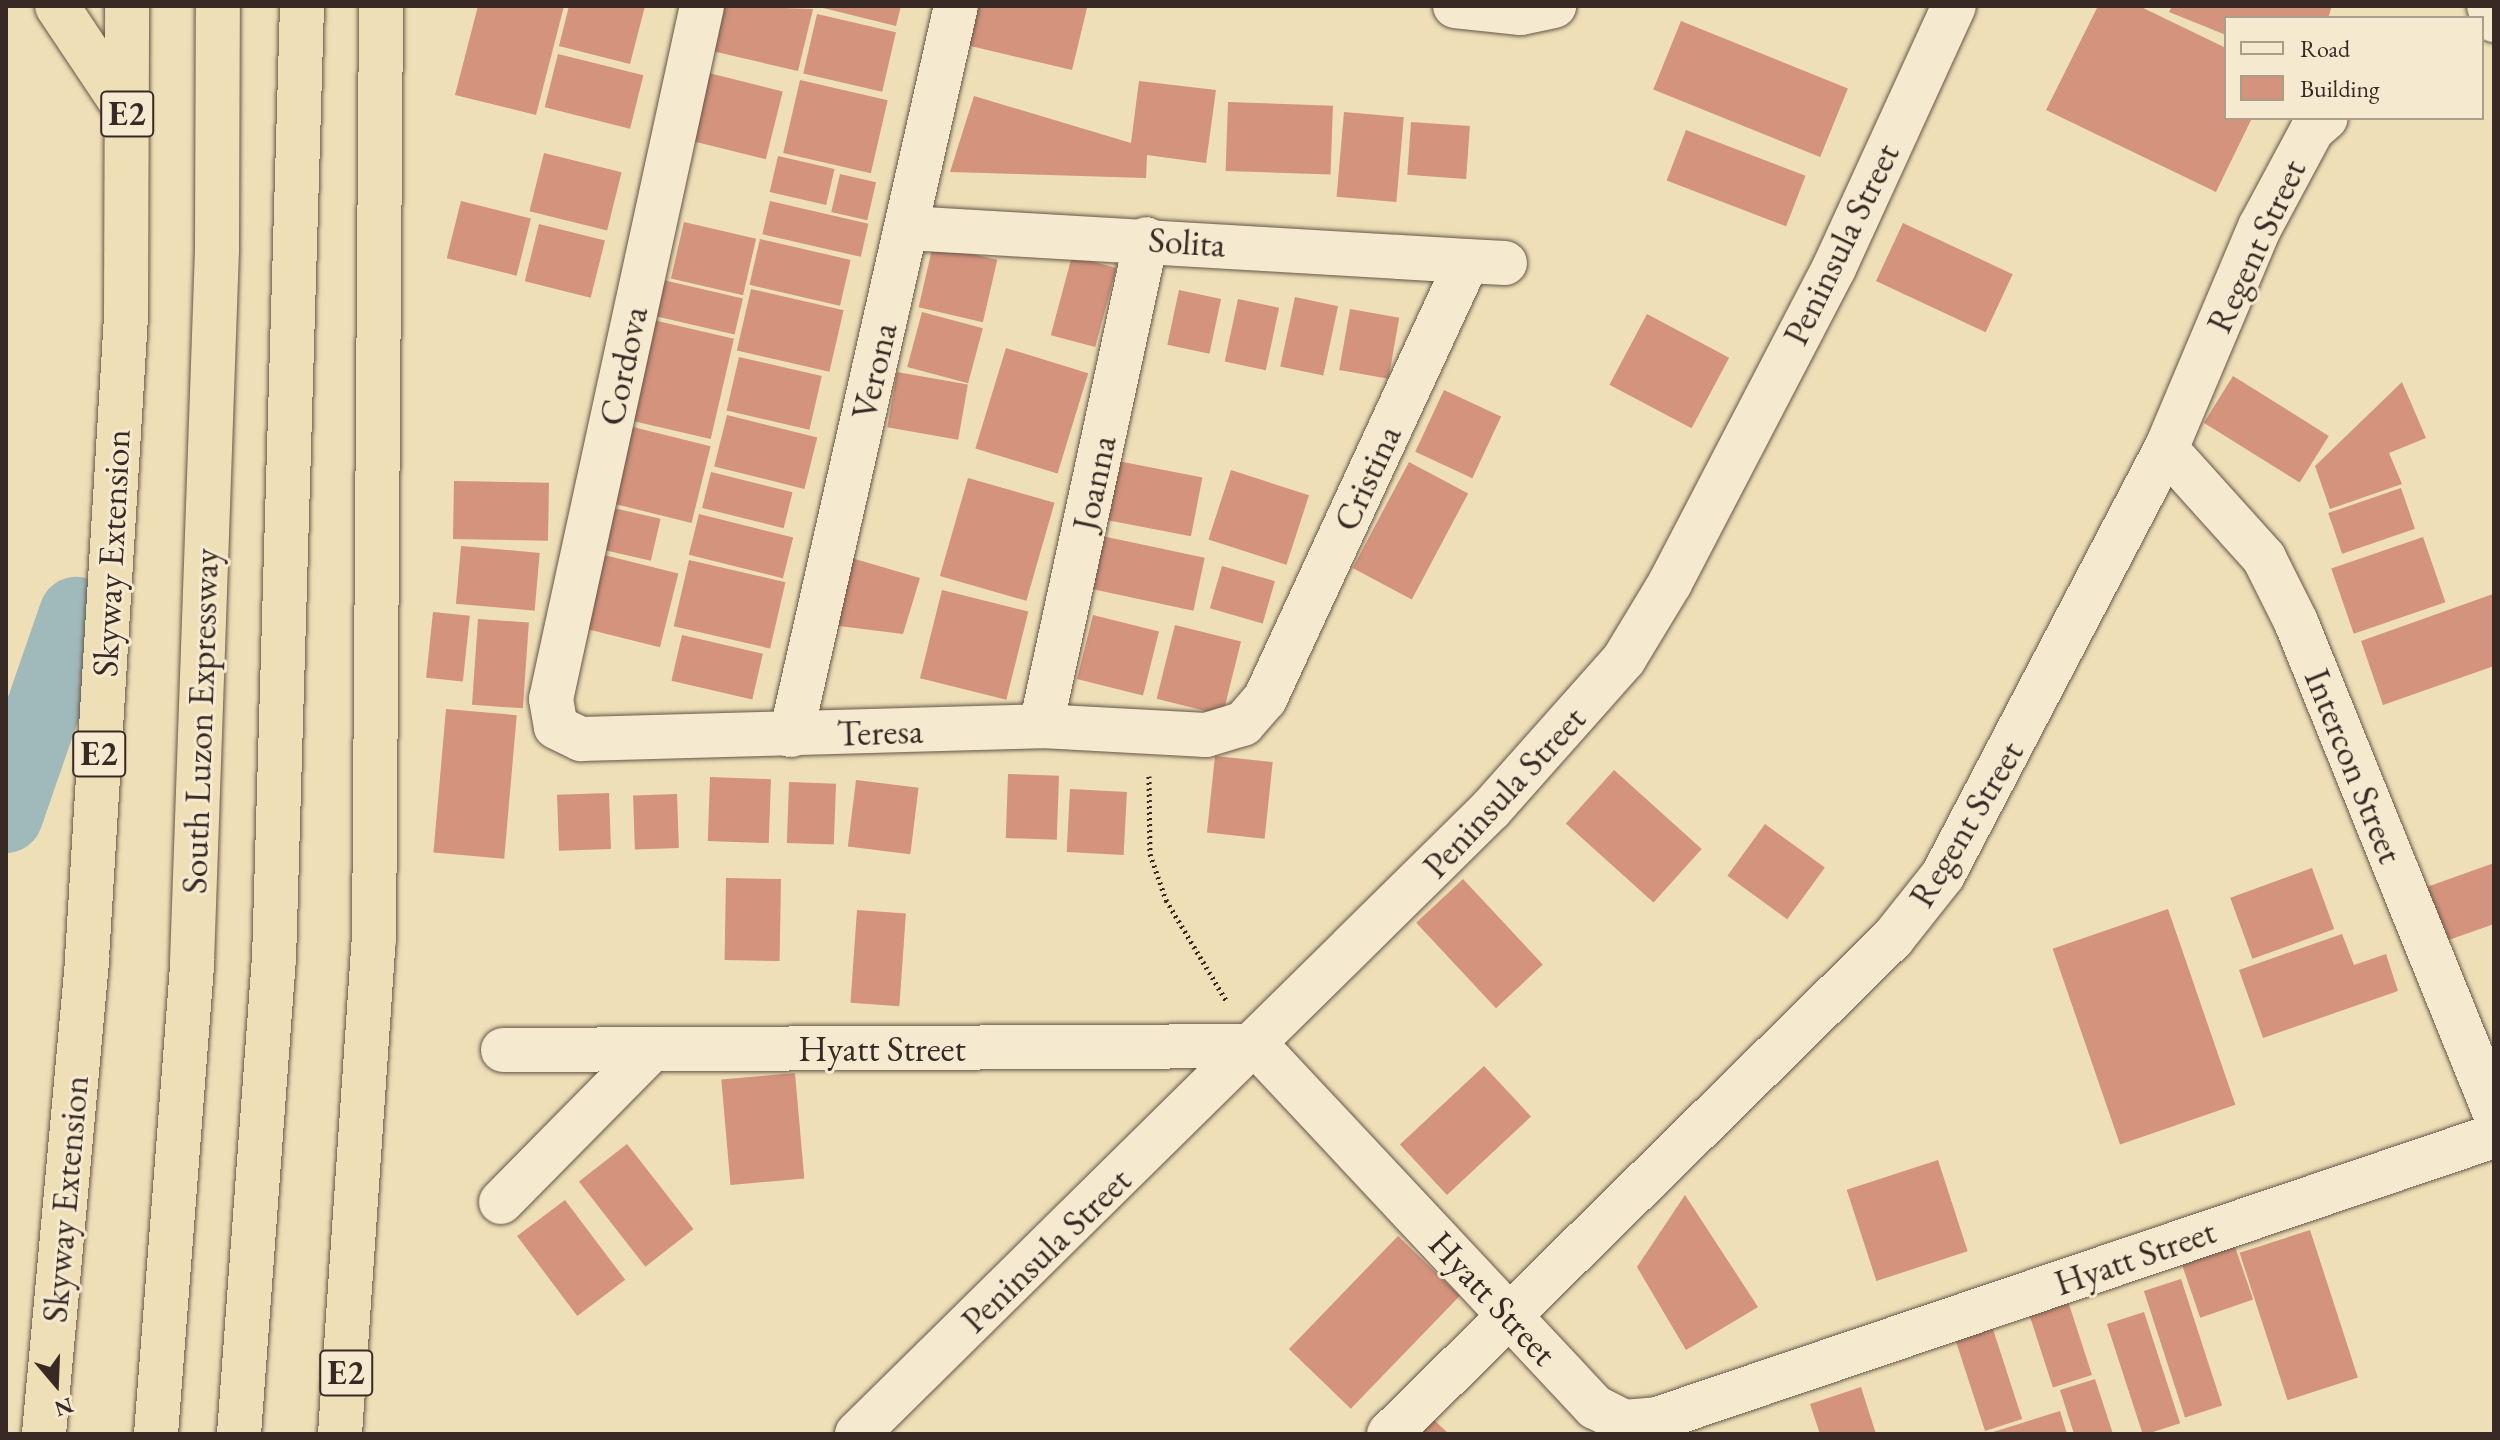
<!DOCTYPE html>
<style>
body{margin:0}
#map{position:relative;width:2500px;height:1440px;overflow:hidden;background:#efdfb7;font-family:"EB Garamond",serif}
div>[style]{position:absolute}
.river>*{height:74px;margin:-37px;padding:0 37px;transform-origin:37px;border-radius:37px;background:#a0b9bb}
.building>*{inset:0;background:#d3937c;transform-origin:0 0}
.path>*{height:5px;margin-top:-2.5px;transform-origin:0;background:repeating-linear-gradient(90deg,#382924 0 2px,transparent 0 6px)}
.roads{filter:drop-shadow(0 0 2px #665649) drop-shadow(0 0 2px #665649)}
.minor>*{height:44px;margin:-22px;padding:0 22px;transform-origin:22px;border-radius:22px;background:#f5ead0}
.highway>*{height:44px;margin:-22px;padding:0 22px;transform-origin:22px;border-radius:22px;background:#efdfb7}
span{translate:-50% -50%;white-space:nowrap;text-align:center;line-height:1.15;-webkit-text-stroke:6px #f5ead0;paint-order:stroke}
.shield-label span{padding:2px 6px;background:#f5ead0;border:2px solid;border-radius:6px;-webkit-text-stroke-width:0}
.shield-label{font-size:34px;color:#382924;font-weight:700}
.street-label{font-size:36px;color:#382924}
.frame{position:absolute;inset:0;border:8px solid #382924;pointer-events:none}
.legend{position:absolute;left:2224px;top:16px;width:260px;height:104px;box-sizing:border-box;background:#f5ead0;border:2px solid #a99d8b;margin:0;padding:10px 14px;list-style:none;font-size:24px;color:#382924}
.legend li{display:flex;align-items:center;gap:16px;height:40px}
.legend b{width:40px;border:2px solid #a99d8b}
.north{position:absolute;left:16px;top:1344px;width:80px;height:80px;-webkit-text-stroke:6px #f5ead0;paint-order:stroke;rotate:161deg;font-size:22px;font-weight:700;line-height:32px;text-align:center;color:#382924}
.north::after{content:'';display:block;margin:auto;width:28px;height:36px;background:#382924;clip-path:polygon(50% 0,100% 100%,50% 72%,0 100%)}
</style>
<div id="map">
<div class="river">
<i style="left:6px;top:816px;width:214px;rotate:-70.9deg"></i>
</div>
<div class="building">
<i style="clip-path:polygon(478px 6px,564px 6px,536px 115px,455px 95px)"></i>
<i style="clip-path:polygon(569px 6px,645px 6px,630px 64px,559px 46px)"></i>
<i style="clip-path:polygon(723px 6px,813px 9px,798px 71px,712px 51px)"></i>
<i style="clip-path:polygon(815px 6px,901px 6px,896px 26px)"></i>
<i style="clip-path:polygon(972px 6px,1087px 8px,1072px 70px,962px 44px)"></i>
<i style="clip-path:polygon(2098px 6px,2139px 6px,2226px 48px,2226px 118px,2252px 118px,2216px 192px,2046px 110px)"></i>
<i style="clip-path:polygon(2172px 6px,2332px 6px,2328px 18px,2226px 18px,2226px 35px,2169px 12px)"></i>
<i style="left:817px;top:14px;width:81px;height:61px;rotate:13deg"></i>
<i style="left:1681px;top:21px;width:180px;height:74px;rotate:22deg"></i>
<i style="left:558px;top:54px;width:88px;height:55px;rotate:14deg"></i>
<i style="left:709px;top:73px;width:76px;height:70px;rotate:14deg"></i>
<i style="left:800px;top:80px;width:90px;height:75px;rotate:13deg"></i>
<i style="clip-path:polygon(1139px 81px,1216px 90px,1206px 163px,1147px 155px,1146px 178px,950px 172px,974px 96px,1131px 143px)"></i>
<i style="left:1228px;top:102px;width:105px;height:69px;rotate:2deg"></i>
<i style="left:1344px;top:112px;width:60px;height:85px;rotate:5deg"></i>
<i style="left:1411px;top:122px;width:59px;height:53px;rotate:4deg"></i>
<i style="left:1686px;top:130px;width:128px;height:54px;rotate:21deg"></i>
<i style="left:544px;top:153px;width:80px;height:60px;rotate:14deg"></i>
<i style="left:778px;top:156px;width:58px;height:37px;rotate:13deg"></i>
<i style="left:840px;top:174px;width:37px;height:39px;rotate:13deg"></i>
<i style="left:461px;top:201px;width:72px;height:59px;rotate:14deg"></i>
<i style="left:770px;top:201px;width:101px;height:34px;rotate:13deg"></i>
<i style="left:684px;top:222px;width:74px;height:58px;rotate:13deg"></i>
<i style="left:1903px;top:223px;width:121px;height:64px;rotate:25deg"></i>
<i style="left:539px;top:224px;width:68px;height:59px;rotate:14deg"></i>
<i style="left:760px;top:239px;width:93px;height:47px;rotate:13deg"></i>
<i style="left:933px;top:245px;width:66px;height:64px;rotate:13deg"></i>
<i style="left:1072px;top:256px;width:46px;height:82px;rotate:15deg"></i>
<i style="left:663px;top:280px;width:82px;height:37px;rotate:13deg"></i>
<i style="left:751px;top:289px;width:95px;height:63px;rotate:13deg"></i>
<i style="left:1179px;top:290px;width:43px;height:56px;rotate:12deg"></i>
<i style="left:1295px;top:297px;width:44px;height:71px;rotate:12deg"></i>
<i style="left:1238px;top:299px;width:42px;height:64px;rotate:12deg"></i>
<i style="left:1350px;top:309px;width:50px;height:62px;rotate:10deg"></i>
<i style="left:922px;top:312px;width:63px;height:57px;rotate:15deg"></i>
<i style="left:1647px;top:314px;width:93px;height:80px;rotate:28deg"></i>
<i style="left:653px;top:320px;width:83px;height:103px;rotate:13deg"></i>
<i style="left:1006px;top:348px;width:86px;height:105px;rotate:17deg"></i>
<i style="left:739px;top:357px;width:85px;height:55px;rotate:13deg"></i>
<i style="left:897px;top:372px;width:72px;height:56px;rotate:10deg"></i>
<i style="left:2233px;top:376px;width:113px;height:55px;rotate:32deg"></i>
<i style="clip-path:polygon(2402px 382px,2426px 438px,2389px 453px,2402px 484px,2330px 509px,2315px 466px)"></i>
<i style="left:1444px;top:390px;width:63px;height:68px;rotate:25deg"></i>
<i style="left:727px;top:415px;width:93px;height:53px;rotate:14deg"></i>
<i style="left:633px;top:427px;width:80px;height:79px;rotate:14deg"></i>
<i style="left:1118px;top:461px;width:86px;height:60px;rotate:11deg"></i>
<i style="left:1409px;top:462px;width:67px;height:120px;rotate:28deg"></i>
<i style="left:1231px;top:470px;width:82px;height:73px;rotate:18deg"></i>
<i style="left:711px;top:472px;width:84px;height:37px;rotate:14deg"></i>
<i style="left:968px;top:478px;width:90px;height:102px;rotate:16deg"></i>
<i style="left:454px;top:481px;width:95px;height:58px;rotate:1deg"></i>
<i style="left:2401px;top:488px;width:43px;height:77px;rotate:71deg"></i>
<i style="left:605px;top:506px;width:57px;height:43px;rotate:13deg"></i>
<i style="left:699px;top:514px;width:97px;height:42px;rotate:14deg"></i>
<i style="left:1102px;top:536px;width:105px;height:54px;rotate:12deg"></i>
<i style="left:2423px;top:537px;width:69px;height:97px;rotate:71deg"></i>
<i style="left:461px;top:546px;width:79px;height:58px;rotate:5deg"></i>
<i style="left:592px;top:552px;width:89px;height:76px;rotate:14deg"></i>
<i style="clip-path:polygon(848px 557px,920px 578px,903px 634px,831px 625px)"></i>
<i style="left:689px;top:560px;width:99px;height:68px;rotate:13deg"></i>
<i style="left:1222px;top:566px;width:55px;height:44px;rotate:16deg"></i>
<i style="left:942px;top:590px;width:89px;height:91px;rotate:14deg"></i>
<i style="clip-path:polygon(2493px 594px,2494px 666px,2383px 705px,2361px 641px)"></i>
<i style="left:433px;top:612px;width:37px;height:66px;rotate:6deg"></i>
<i style="left:1093px;top:615px;width:68px;height:66px;rotate:14deg"></i>
<i style="left:478px;top:619px;width:51px;height:86px;rotate:4deg"></i>
<i style="left:1175px;top:625px;width:68px;height:76px;rotate:14deg"></i>
<i style="left:682px;top:635px;width:83px;height:47px;rotate:13deg"></i>
<i style="left:446px;top:709px;width:71px;height:144px;rotate:5deg"></i>
<i style="left:1215px;top:756px;width:58px;height:77px;rotate:6deg"></i>
<i style="left:1614px;top:770px;width:118px;height:72px;rotate:42deg"></i>
<i style="left:1008px;top:774px;width:51px;height:64px;rotate:2deg"></i>
<i style="left:710px;top:777px;width:61px;height:64px;rotate:2deg"></i>
<i style="left:856px;top:780px;width:63px;height:67px;rotate:7deg"></i>
<i style="left:789px;top:782px;width:47px;height:61px;rotate:2deg"></i>
<i style="left:1070px;top:789px;width:57px;height:63px;rotate:3deg"></i>
<i style="left:609px;top:793px;width:56px;height:52px;rotate:88deg"></i>
<i style="left:677px;top:794px;width:54px;height:44px;rotate:88deg"></i>
<i style="left:1765px;top:824px;width:74px;height:64px;rotate:36deg"></i>
<i style="clip-path:polygon(2494px 863px,2494px 924px,2443px 942px,2424px 888px)"></i>
<i style="left:2312px;top:868px;width:65px;height:87px;rotate:70deg"></i>
<i style="left:726px;top:878px;width:55px;height:82px;rotate:1deg"></i>
<i style="left:1463px;top:879px;width:117px;height:64px;rotate:47deg"></i>
<i style="left:2168px;top:909px;width:207px;height:122px;rotate:71deg"></i>
<i style="left:857px;top:910px;width:49px;height:93px;rotate:4deg"></i>
<i style="clip-path:polygon(2342px 934px,2354px 965px,2386px 954px,2398px 991px,2263px 1038px,2239px 970px)"></i>
<i style="left:1484px;top:1066px;width:69px;height:115px;rotate:47deg"></i>
<i style="left:795px;top:1073px;width:106px;height:74px;rotate:85deg"></i>
<i style="left:627px;top:1144px;width:108px;height:61px;rotate:52deg"></i>
<i style="left:1938px;top:1160px;width:96px;height:96px;rotate:72deg"></i>
<i style="clip-path:polygon(1685px 1195px,1758px 1307px,1686px 1350px,1637px 1267px)"></i>
<i style="left:565px;top:1200px;width:100px;height:60px;rotate:53deg"></i>
<i style="left:2310px;top:1230px;width:155px;height:74px;rotate:72deg"></i>
<i style="left:1398px;top:1236px;width:86px;height:157px;rotate:44deg"></i>
<i style="left:2232px;top:1238px;width:65px;height:56px;rotate:71deg"></i>
<i style="left:2181px;top:1279px;width:133px;height:39px;rotate:72deg"></i>
<i style="left:2066px;top:1295px;width:84px;height:41px;rotate:72deg"></i>
<i style="left:2144px;top:1312px;width:117px;height:39px;rotate:72deg"></i>
<i style="left:1990px;top:1320px;width:104px;height:39px;rotate:72deg"></i>
<i style="clip-path:polygon(2095px 1379px,2113px 1434px,2074px 1434px,2060px 1390px)"></i>
<i style="clip-path:polygon(1861px 1387px,1876px 1434px,1820px 1434px,1810px 1404px)"></i>
<i style="clip-path:polygon(2060px 1411px,2067px 1434px,1990px 1434px,1990px 1433px)"></i>
<i style="clip-path:polygon(1433px 1419px,1449px 1434px,1417px 1434px)"></i>
</div>
<div class="path">
<i style="left:1149px;top:776px;width:78px;rotate:89.3deg"></i>
<i style="left:1150px;top:854px;width:49px;rotate:70.8deg"></i>
<i style="left:1166px;top:900px;width:119px;rotate:59.1deg"></i>
</div>
<div class="roads">
<div class="minor">
<i style="left:702px;top:6px;width:709px;rotate:102.29deg"></i>
<i style="left:551px;top:699px;width:28px;rotate:80deg"></i>
<i style="left:556px;top:727px;width:28px;rotate:26deg"></i>
<i style="left:581px;top:739px;width:460px;rotate:-1.6deg"></i>
<i style="left:1041px;top:726px;width:165px;rotate:3.1deg"></i>
<i style="left:1206px;top:735px;width:39px;rotate:-17deg"></i>
<i style="left:1243px;top:724px;width:33px;rotate:-49deg"></i>
<i style="left:1265px;top:699px;width:482px;rotate:-65.2deg"></i>
<i style="left:1467px;top:261px;width:38px;rotate:3deg"></i>
<i style="left:1455px;top:6px;width:66px;rotate:6.1deg"></i>
<i style="left:1521px;top:13px;width:34px;rotate:-12deg"></i>
<i style="left:2489px;top:6px;width:15px;rotate:70deg"></i>
<i style="left:907px;top:228px;width:561px;rotate:3.37deg"></i>
<i style="left:2166px;top:449px;width:147px;rotate:48deg"></i>
<i style="left:2264px;top:558px;width:72px;rotate:63.4deg"></i>
<i style="left:2296px;top:622px;width:528px;rotate:67.96deg"></i>
<i style="left:1041px;top:726px;width:498px;rotate:-77.8deg"></i>
<i style="left:791px;top:735px;width:747px;rotate:-77.25deg"></i>
<i style="left:503px;top:1050px;width:754px;rotate:-0.3deg"></i>
<i style="left:1257px;top:1046px;width:495px;rotate:46.9deg"></i>
<i style="left:1595px;top:1407px;width:33px;rotate:27deg"></i>
<i style="left:1624px;top:1422px;width:33px;rotate:-5deg"></i>
<i style="left:1657px;top:1419px;width:884px;rotate:-18.68deg"></i>
<i style="left:501px;top:1202px;width:214px;rotate:-45.4deg"></i>
<i style="left:857px;top:1434px;width:890px;rotate:-44.59deg"></i>
<i style="left:1491px;top:809px;width:200px;rotate:-48.4deg"></i>
<i style="left:1624px;top:659px;width:89px;rotate:-58.8deg"></i>
<i style="left:1670px;top:583px;width:355px;rotate:-62.5deg"></i>
<i style="left:1834px;top:268px;width:288px;rotate:-65.4deg"></i>
<i style="left:1389px;top:1434px;width:707px;rotate:-44.54deg"></i>
<i style="left:1893px;top:938px;width:80px;rotate:-51.6deg"></i>
<i style="left:1943px;top:875px;width:481px;rotate:-62.4deg"></i>
<i style="left:2166px;top:449px;width:241px;rotate:-67.1deg"></i>
<i style="left:2260px;top:227px;width:110px;rotate:-61.8deg"></i>
<i style="left:2312px;top:130px;width:18px;rotate:-41deg"></i>
</div>
<div class="highway">
<i style="left:57px;top:6px;width:126px;rotate:56.3deg"></i>
<i style="left:44px;top:1434px;width:478px;rotate:-84.8deg"></i>
<i style="left:87px;top:958px;width:642px;rotate:-86.52deg"></i>
<i style="left:126px;top:317px;width:311px;rotate:-89.8deg"></i>
<i style="left:156px;top:1434px;width:473px;rotate:-85.6deg"></i>
<i style="left:192px;top:962px;width:712px;rotate:-87.99deg"></i>
<i style="left:217px;top:250px;width:244px;rotate:-89.8deg"></i>
<i style="left:239px;top:1434px;width:475px;rotate:-85.8deg"></i>
<i style="left:274px;top:960px;width:954px;rotate:-88.32deg"></i>
<i style="left:340px;top:1434px;width:494px;rotate:-86.1deg"></i>
<i style="left:374px;top:941px;width:935px;rotate:-89.57deg"></i>
</div>
</div>
<div class="shield-label">
<span style="left:127px;top:114px">E2</span>
<span style="left:99px;top:754px">E2</span>
<span style="left:346px;top:1373px">E2</span>
</div>
<div class="street-label">
<span style="left:1187px;top:242px;rotate:4deg">Solita</span>
<span style="left:1841px;top:244px;rotate:-64deg">Peninsula Street</span>
<span style="left:2256px;top:246px;rotate:-65deg">Regent Street</span>
<span style="left:623px;top:366px;rotate:-78deg">Cordova</span>
<span style="left:874px;top:371px;rotate:-77deg">Verona</span>
<span style="left:1367px;top:478px;rotate:-65deg">Cristina</span>
<span style="left:1094px;top:483px;rotate:-78deg">Joanna</span>
<span style="left:111px;top:553px;rotate:-87deg">Skyway Extension</span>
<span style="left:200px;top:721px;rotate:-88deg">South Luzon Expressway</span>
<span style="left:880px;top:732px;rotate:-2deg">Teresa</span>
<span style="left:2354px;top:766px;rotate:68deg">Intercon Street</span>
<span style="left:1504px;top:792px;rotate:-47deg">Peninsula Street</span>
<span style="left:1966px;top:824px;rotate:-59deg">Regent Street</span>
<span style="left:882px;top:1049px">Hyatt Street</span>
<span style="left:65px;top:1199px;rotate:-85deg">Skyway Extension</span>
<span style="left:1046px;top:1250px;rotate:-44deg">Peninsula Street</span>
<span style="left:2135px;top:1257px;rotate:-19deg">Hyatt Street</span>
<span style="left:1493px;top:1298px;rotate:47deg">Hyatt Street</span>
</div>
<div class="frame"></div>
<ul class="legend">
<li><b style="height:10px;background:#f5ead0"></b>Road</li>
<li><b style="height:22px;background:#d3937c"></b>Building</li>
</ul>
<div class="north">N</div>
</div>
